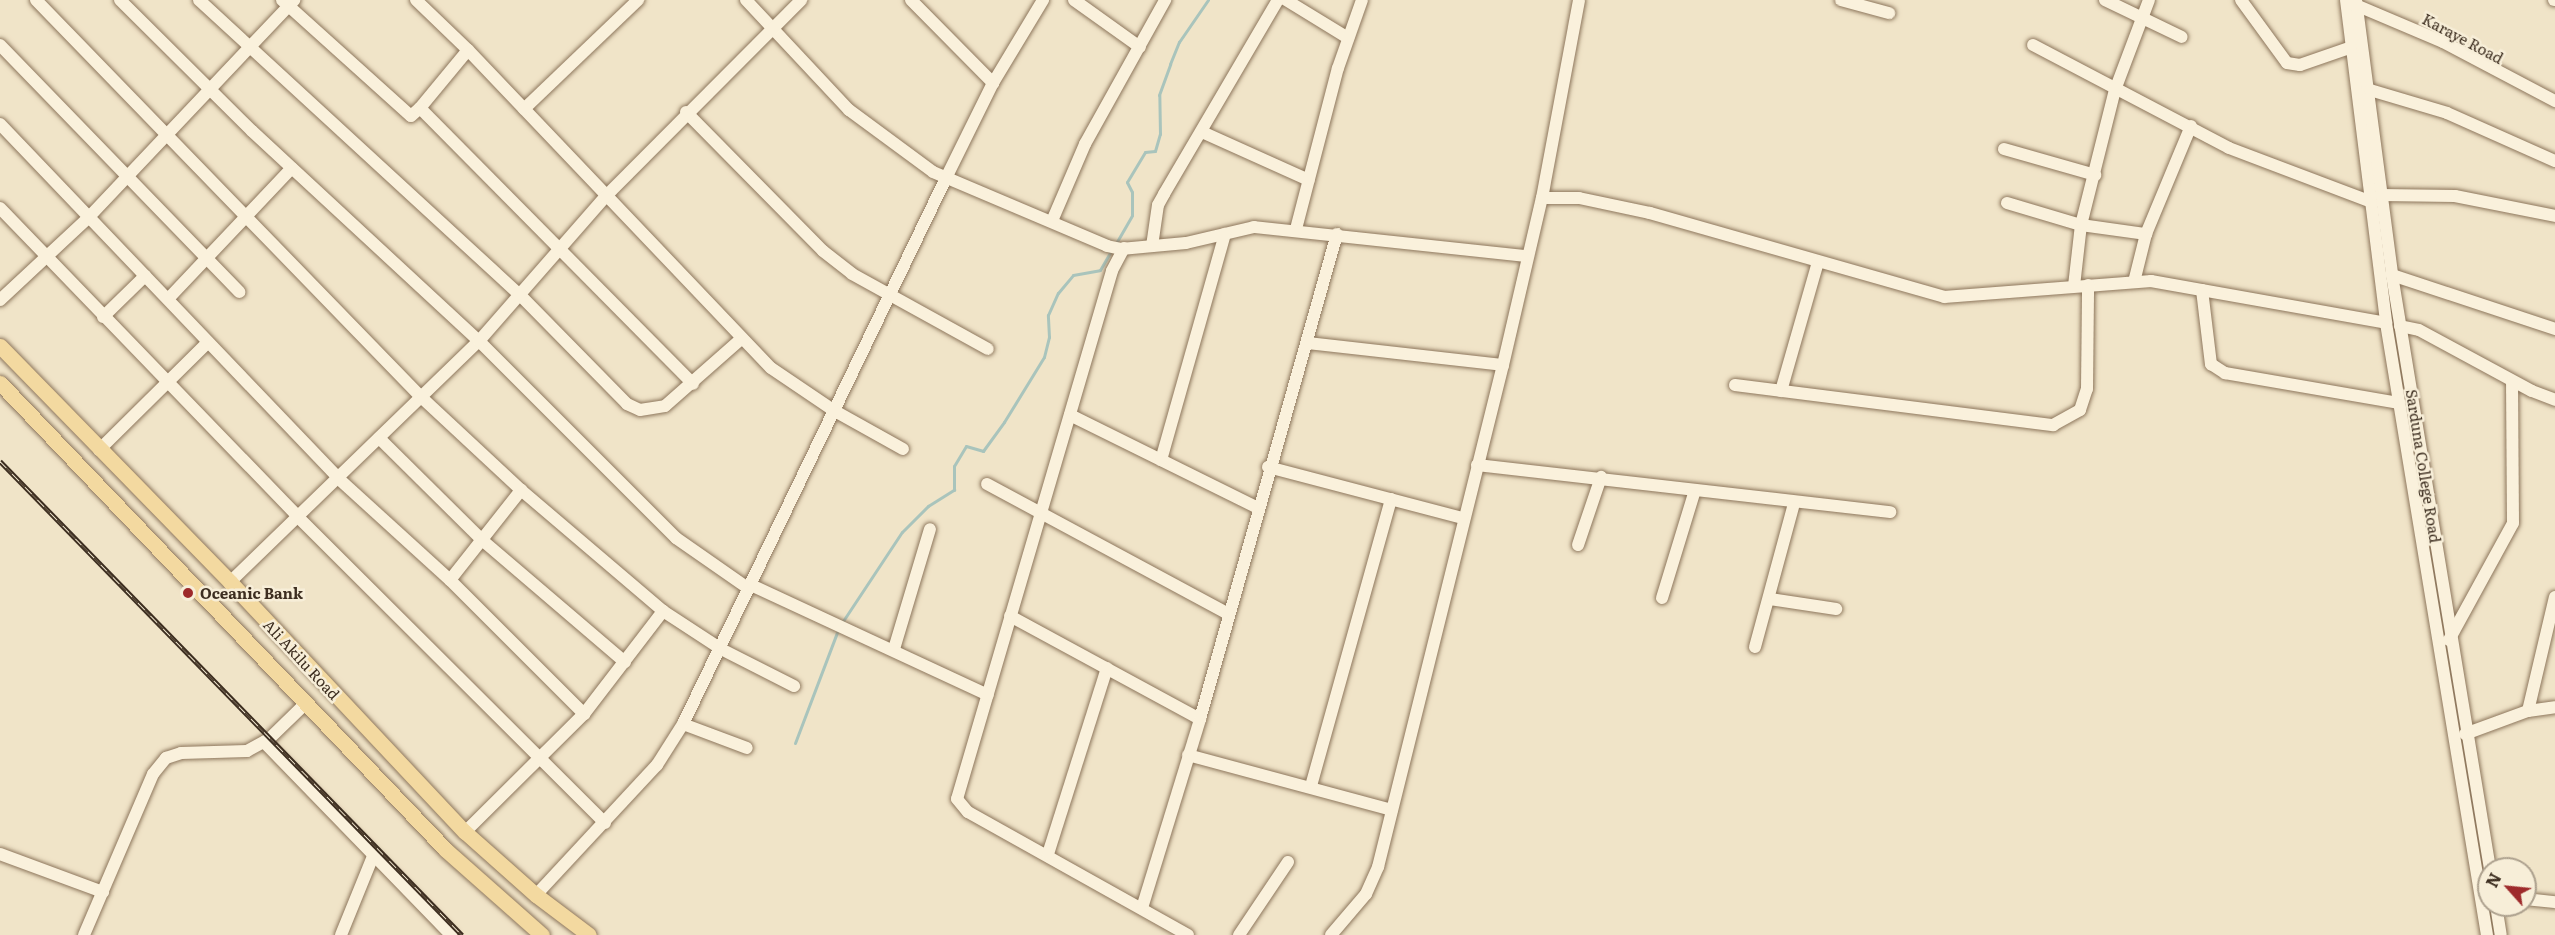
<!DOCTYPE html>
<style>
body{margin:0}
#map{position:relative;width:2555px;height:935px;overflow:hidden;background:#f0e4c8;font-family:Literata,serif}
div>[style]{position:absolute}
.stream>*{height:3px;margin:-1.5px;padding:0 1.5px;transform-origin:1.5px;border-radius:1.5px;background:#a9c4bc}
.roads{filter:drop-shadow(0 0 2px #8d765c) drop-shadow(0 0 2px #8d765c)}
.minor>*{height:12px;margin:-6px;padding:0 6px;transform-origin:6px;border-radius:6px;background:#faf1dc}
.major>*{height:15px;margin:-7.5px;padding:0 7.5px;transform-origin:7.5px;border-radius:7.5px;background:#f3d9a0}
.rail>*{height:5px;margin-top:-2.5px;transform-origin:0;background:repeating-linear-gradient(90deg,#f7eed8 0 9px,#3d2e20 0 18px);box-sizing:border-box;border-block:2px solid #3d2e20}
.dots>*{width:16px;height:16px;translate:-50% -50%;box-sizing:border-box;border:3px solid #f7eed8;border-radius:50%}
span{translate:-50% -50%;white-space:nowrap;text-align:center;line-height:1.15;-webkit-text-stroke:5px #f7eed8;paint-order:stroke}
.street-label{font-size:15px;color:#3d2e20}
.poi-label{font-size:15px;color:#3d2e20;font-weight:700}
.left{translate:0 -50%;text-align:left}
.north{position:absolute;left:2477px;top:857px;width:60px;height:60px;box-sizing:border-box;background:#f7eed8;border:2px solid #ada18e;border-radius:50%;rotate:297deg;font-size:16px;font-weight:700;line-height:24px;text-align:center;color:#3d2e20}
.north::after{content:'';display:block;margin:auto;width:21px;height:27px;background:#9e2a2b;clip-path:polygon(50% 0,100% 100%,50% 72%,0 100%)}
</style>
<div id="map">
<div class="stream">
<i style="left:1115px;top:245px;width:34px;rotate:-60deg"></i>
<i style="left:1132px;top:215px;width:23px;rotate:-90deg"></i>
<i style="left:1132px;top:192px;width:11px;rotate:-117deg"></i>
<i style="left:1127px;top:182px;width:35px;rotate:-59deg"></i>
<i style="left:1145px;top:152px;width:10px;rotate:-6deg"></i>
<i style="left:1155px;top:151px;width:18px;rotate:-74deg"></i>
<i style="left:1160px;top:134px;width:39px;rotate:-91deg"></i>
<i style="left:1159px;top:95px;width:33px;rotate:-70deg"></i>
<i style="left:1170px;top:64px;width:24px;rotate:-68deg"></i>
<i style="left:1179px;top:42px;width:51px;rotate:-55.4deg"></i>
<i style="left:841px;top:624px;width:110px;rotate:-56.5deg"></i>
<i style="left:902px;top:532px;width:37px;rotate:-45deg"></i>
<i style="left:928px;top:506px;width:31px;rotate:-32deg"></i>
<i style="left:954px;top:490px;width:24px;rotate:-90deg"></i>
<i style="left:954px;top:466px;width:23px;rotate:-59deg"></i>
<i style="left:966px;top:446px;width:18px;rotate:16deg"></i>
<i style="left:983px;top:451px;width:36px;rotate:-54deg"></i>
<i style="left:1004px;top:422px;width:76px;rotate:-58.4deg"></i>
<i style="left:1044px;top:357px;width:21px;rotate:-76deg"></i>
<i style="left:1049px;top:337px;width:22px;rotate:-93deg"></i>
<i style="left:1048px;top:315px;width:24px;rotate:-66deg"></i>
<i style="left:1058px;top:293px;width:23px;rotate:-50deg"></i>
<i style="left:1073px;top:275px;width:27px;rotate:-10deg"></i>
<i style="left:1100px;top:270px;width:22px;rotate:-60deg"></i>
<i style="left:795px;top:743px;width:121px;rotate:-69.2deg"></i>
</div>
<div class="roads">
<div class="minor">
<i style="left:36px;top:0;width:552px;rotate:45.88deg"></i>
<i style="left:420px;top:396px;width:138px;rotate:42.9deg"></i>
<i style="left:521px;top:490px;width:187px;rotate:40.4deg"></i>
<i style="left:663px;top:611px;width:69px;rotate:33.2deg"></i>
<i style="left:721px;top:649px;width:82px;rotate:26.9deg"></i>
<i style="left:120px;top:0;width:186px;rotate:44.8deg"></i>
<i style="left:252px;top:131px;width:309px;rotate:42.8deg"></i>
<i style="left:479px;top:341px;width:279px;rotate:45deg"></i>
<i style="left:676px;top:538px;width:89px;rotate:34.9deg"></i>
<i style="left:199px;top:0;width:436px;rotate:42.6deg"></i>
<i style="left:520px;top:295px;width:153px;rotate:45.5deg"></i>
<i style="left:627px;top:404px;width:14px;rotate:25deg"></i>
<i style="left:640px;top:410px;width:25px;rotate:-9deg"></i>
<i style="left:665px;top:406px;width:101px;rotate:-41.4deg"></i>
<i style="left:282px;top:0;width:173px;rotate:42deg"></i>
<i style="left:411px;top:116px;width:12px;rotate:-42deg"></i>
<i style="left:416px;top:0;width:72px;rotate:43.9deg"></i>
<i style="left:468px;top:50px;width:439px;rotate:46.4deg"></i>
<i style="left:771px;top:368px;width:75px;rotate:34.1deg"></i>
<i style="left:833px;top:410px;width:80px;rotate:29.1deg"></i>
<i style="left:746px;top:0;width:151px;rotate:46.9deg"></i>
<i style="left:849px;top:110px;width:104px;rotate:36.4deg"></i>
<i style="left:933px;top:172px;width:189px;rotate:23deg"></i>
<i style="left:1107px;top:246px;width:14px;rotate:12deg"></i>
<i style="left:1121px;top:249px;width:65px;rotate:-5.3deg"></i>
<i style="left:1186px;top:243px;width:70px;rotate:-13.2deg"></i>
<i style="left:1254px;top:227px;width:275px;rotate:6.1deg"></i>
<i style="left:911px;top:0;width:117px;rotate:45.3deg"></i>
<i style="left:1074px;top:0;width:81px;rotate:35.5deg"></i>
<i style="left:1286px;top:0;width:73px;rotate:31.5deg"></i>
<i style="left:1841px;top:0;width:50px;rotate:15.2deg"></i>
<i style="left:2105px;top:0;width:85px;rotate:25.7deg"></i>
<i style="left:2241px;top:0;width:78px;rotate:53.9deg"></i>
<i style="left:2287px;top:63px;width:13px;rotate:9deg"></i>
<i style="left:2300px;top:65px;width:55px;rotate:-19.1deg"></i>
<i style="left:2346px;top:0;width:325px;rotate:82.9deg"></i>
<i style="left:2386px;top:323px;width:620px;rotate:80.63deg"></i>
<i style="left:2356px;top:0;width:277px;rotate:82.5deg"></i>
<i style="left:2392px;top:275px;width:602px;rotate:80.63deg"></i>
<i style="left:2554px;top:0;width:1px"></i>
<i style="left:2351px;top:3px;width:100px;rotate:23deg"></i>
<i style="left:2443px;top:42px;width:127px;rotate:27.8deg"></i>
<i style="left:0;top:45px;width:344px;rotate:45.9deg"></i>
<i style="left:2033px;top:45px;width:221px;rotate:27.7deg"></i>
<i style="left:2229px;top:148px;width:150px;rotate:20.7deg"></i>
<i style="left:468px;top:50px;width:75px;rotate:129.6deg"></i>
<i style="left:420px;top:108px;width:388px;rotate:45.3deg"></i>
<i style="left:2370px;top:90px;width:80px;rotate:16.6deg"></i>
<i style="left:2447px;top:113px;width:118px;rotate:24deg"></i>
<i style="left:524px;top:109px;width:158px;rotate:-43.7deg"></i>
<i style="left:686px;top:112px;width:195px;rotate:45.4deg"></i>
<i style="left:823px;top:251px;width:37px;rotate:38deg"></i>
<i style="left:852px;top:274px;width:155px;rotate:28.9deg"></i>
<i style="left:0;top:124px;width:491px;rotate:46.3deg"></i>
<i style="left:339px;top:479px;width:150px;rotate:42.3deg"></i>
<i style="left:450px;top:580px;width:190px;rotate:45deg"></i>
<i style="left:1202px;top:132px;width:117px;rotate:24.2deg"></i>
<i style="left:2004px;top:149px;width:95px;rotate:15.9deg"></i>
<i style="left:2381px;top:195px;width:74px;rotate:0.8deg"></i>
<i style="left:2455px;top:196px;width:102px;rotate:11.3deg"></i>
<i style="left:1542px;top:198px;width:37px"></i>
<i style="left:1579px;top:198px;width:73px;rotate:11.9deg"></i>
<i style="left:1650px;top:213px;width:306px;rotate:15.9deg"></i>
<i style="left:1944px;top:297px;width:208px;rotate:-4.4deg"></i>
<i style="left:2151px;top:281px;width:239px;rotate:10.1deg"></i>
<i style="left:2007px;top:203px;width:77px;rotate:16.6deg"></i>
<i style="left:2081px;top:225px;width:66px;rotate:7.9deg"></i>
<i style="left:0;top:208px;width:431px;rotate:46deg"></i>
<i style="left:299px;top:518px;width:432px;rotate:44.9deg"></i>
<i style="left:1052px;top:221px;width:84px;rotate:-66.8deg"></i>
<i style="left:1085px;top:144px;width:165px;rotate:-60.9deg"></i>
<i style="left:1296px;top:229px;width:166px;rotate:-75.4deg"></i>
<i style="left:1338px;top:68px;width:72px;rotate:-70.6deg"></i>
<i style="left:1152px;top:246px;width:41px;rotate:-81.7deg"></i>
<i style="left:1158px;top:205px;width:13px;rotate:-61deg"></i>
<i style="left:1164px;top:194px;width:225px;rotate:-59.6deg"></i>
<i style="left:1124px;top:248px;width:26px;rotate:118deg"></i>
<i style="left:1112px;top:271px;width:550px;rotate:106.36deg"></i>
<i style="left:957px;top:799px;width:17px;rotate:50deg"></i>
<i style="left:968px;top:812px;width:252px;rotate:29.2deg"></i>
<i style="left:2392px;top:275px;width:172px;rotate:18.3deg"></i>
<i style="left:2134px;top:282px;width:49px;rotate:-76deg"></i>
<i style="left:2146px;top:234px;width:117px;rotate:-67.4deg"></i>
<i style="left:2074px;top:286px;width:61px;rotate:-83.5deg"></i>
<i style="left:2081px;top:225px;width:139px;rotate:-75.9deg"></i>
<i style="left:2115px;top:90px;width:96px;rotate:-69.3deg"></i>
<i style="left:2202px;top:290px;width:75px;rotate:83.1deg"></i>
<i style="left:2211px;top:364px;width:17px;rotate:33deg"></i>
<i style="left:2225px;top:373px;width:177px;rotate:9.8deg"></i>
<i style="left:168px;top:299px;width:180px;rotate:-46.6deg"></i>
<i style="left:0;top:300px;width:122px;rotate:-43deg"></i>
<i style="left:89px;top:217px;width:299px;rotate:-46.6deg"></i>
<i style="left:103px;top:317px;width:59px;rotate:-44.3deg"></i>
<i style="left:2400px;top:326px;width:19px;rotate:12deg"></i>
<i style="left:2419px;top:330px;width:128px;rotate:28.4deg"></i>
<i style="left:2532px;top:391px;width:25px;rotate:21deg"></i>
<i style="left:1307px;top:343px;width:197px;rotate:6.4deg"></i>
<i style="left:1735px;top:385px;width:321px;rotate:7.2deg"></i>
<i style="left:2053px;top:425px;width:31px;rotate:-29deg"></i>
<i style="left:2080px;top:410px;width:22px;rotate:-72deg"></i>
<i style="left:2087px;top:389px;width:104px;rotate:-89.4deg"></i>
<i style="left:1781px;top:391px;width:134px;rotate:-74deg"></i>
<i style="left:1070px;top:415px;width:210px;rotate:26.3deg"></i>
<i style="left:379px;top:438px;width:145px;rotate:44.7deg"></i>
<i style="left:482px;top:540px;width:188px;rotate:40.5deg"></i>
<i style="left:99px;top:450px;width:153px;rotate:-44.7deg"></i>
<i style="left:1161px;top:460px;width:235px;rotate:-74.2deg"></i>
<i style="left:1477px;top:465px;width:416px;rotate:6.5deg"></i>
<i style="left:1268px;top:467px;width:202px;rotate:14.7deg"></i>
<i style="left:987px;top:484px;width:274px;rotate:28.3deg"></i>
<i style="left:1578px;top:545px;width:72px;rotate:-71.3deg"></i>
<i style="left:450px;top:580px;width:115px;rotate:-51.7deg"></i>
<i style="left:230px;top:582px;width:347px;rotate:-44.1deg"></i>
<i style="left:479px;top:341px;width:191px;rotate:-48.8deg"></i>
<i style="left:605px;top:197px;width:278px;rotate:-45.1deg"></i>
<i style="left:751px;top:585px;width:261px;rotate:24.9deg"></i>
<i style="left:1662px;top:598px;width:113px;rotate:-73deg"></i>
<i style="left:1770px;top:599px;width:67px;rotate:8.6deg"></i>
<i style="left:1010px;top:616px;width:216px;rotate:28.5deg"></i>
<i style="left:2449px;top:640px;width:133px;rotate:-61.3deg"></i>
<i style="left:2513px;top:523px;width:142px;rotate:-90.4deg"></i>
<i style="left:1755px;top:647px;width:149px;rotate:-74.8deg"></i>
<i style="left:894px;top:649px;width:125px;rotate:-73.3deg"></i>
<i style="left:2528px;top:711px;width:117px;rotate:-76.7deg"></i>
<i style="left:683px;top:724px;width:68px;rotate:20.6deg"></i>
<i style="left:2465px;top:734px;width:67px;rotate:-20.1deg"></i>
<i style="left:2528px;top:711px;width:27px;rotate:-8deg"></i>
<i style="left:264px;top:742px;width:269px;rotate:45.9deg"></i>
<i style="left:1188px;top:755px;width:211px;rotate:15.1deg"></i>
<i style="left:1311px;top:786px;width:298px;rotate:-74.4deg"></i>
<i style="left:465px;top:832px;width:168px;rotate:-44.8deg"></i>
<i style="left:584px;top:714px;width:130px;rotate:-52.5deg"></i>
<i style="left:0;top:854px;width:110px;rotate:20.3deg"></i>
<i style="left:1048px;top:854px;width:195px;rotate:-72.4deg"></i>
<i style="left:536px;top:895px;width:178px;rotate:-47.1deg"></i>
<i style="left:657px;top:765px;width:49px;rotate:-57.6deg"></i>
<i style="left:683px;top:724px;width:604px;rotate:-64.28deg"></i>
<i style="left:945px;top:180px;width:108px;rotate:-63.7deg"></i>
<i style="left:993px;top:83px;width:97px;rotate:-58.9deg"></i>
<i style="left:2525px;top:899px;width:30px;rotate:6deg"></i>
<i style="left:2496px;top:905px;width:30px;rotate:81deg"></i>
<i style="left:1142px;top:908px;width:198px;rotate:-72.9deg"></i>
<i style="left:1200px;top:719px;width:504px;rotate:-74.23deg"></i>
<i style="left:84px;top:935px;width:175px;rotate:-66.8deg"></i>
<i style="left:153px;top:774px;width:21px;rotate:-51deg"></i>
<i style="left:166px;top:758px;width:16px;rotate:-18deg"></i>
<i style="left:181px;top:753px;width:66px;rotate:-1.7deg"></i>
<i style="left:247px;top:751px;width:26px;rotate:-29deg"></i>
<i style="left:270px;top:738px;width:49px;rotate:-44.2deg"></i>
<i style="left:341px;top:935px;width:85px;rotate:-67.9deg"></i>
<i style="left:1239px;top:935px;width:88px;rotate:-56.1deg"></i>
<i style="left:1331px;top:935px;width:54px;rotate:-49.5deg"></i>
<i style="left:1366px;top:894px;width:30px;rotate:-66deg"></i>
<i style="left:1378px;top:867px;width:517px;rotate:-76.02deg"></i>
<i style="left:1503px;top:365px;width:171px;rotate:-76.9deg"></i>
<i style="left:1542px;top:198px;width:201px;rotate:-79.4deg"></i>
</div>
<div class="major">
<i style="left:0;top:346px;width:330px;rotate:45.7deg"></i>
<i style="left:230px;top:582px;width:343px;rotate:46.8deg"></i>
<i style="left:465px;top:832px;width:95px;rotate:41.6deg"></i>
<i style="left:536px;top:895px;width:66px;rotate:37deg"></i>
<i style="left:0;top:383px;width:646px;rotate:46.32deg"></i>
<i style="left:446px;top:850px;width:128px;rotate:41.5deg"></i>
</div>
</div>
<div class="rail">
<i style="left:0;top:461px;width:662px;rotate:45.73deg"></i>
</div>
<div class="dots">
<i style="left:188px;top:593px;background:#9e2a2b"></i>
</div>
<div class="street-label">
<span style="left:2463px;top:38px;rotate:28deg">Karaye Road</span>
<span style="left:2424px;top:466px;rotate:81deg">Sarduna College Road</span>
<span style="left:302px;top:659px;rotate:47deg">Ali Akilu Road</span>
</div>
<div class="poi-label">
<span class="left" style="left:200px;top:593px">Oceanic Bank</span>
</div>
<div class="north">N</div>
</div>
